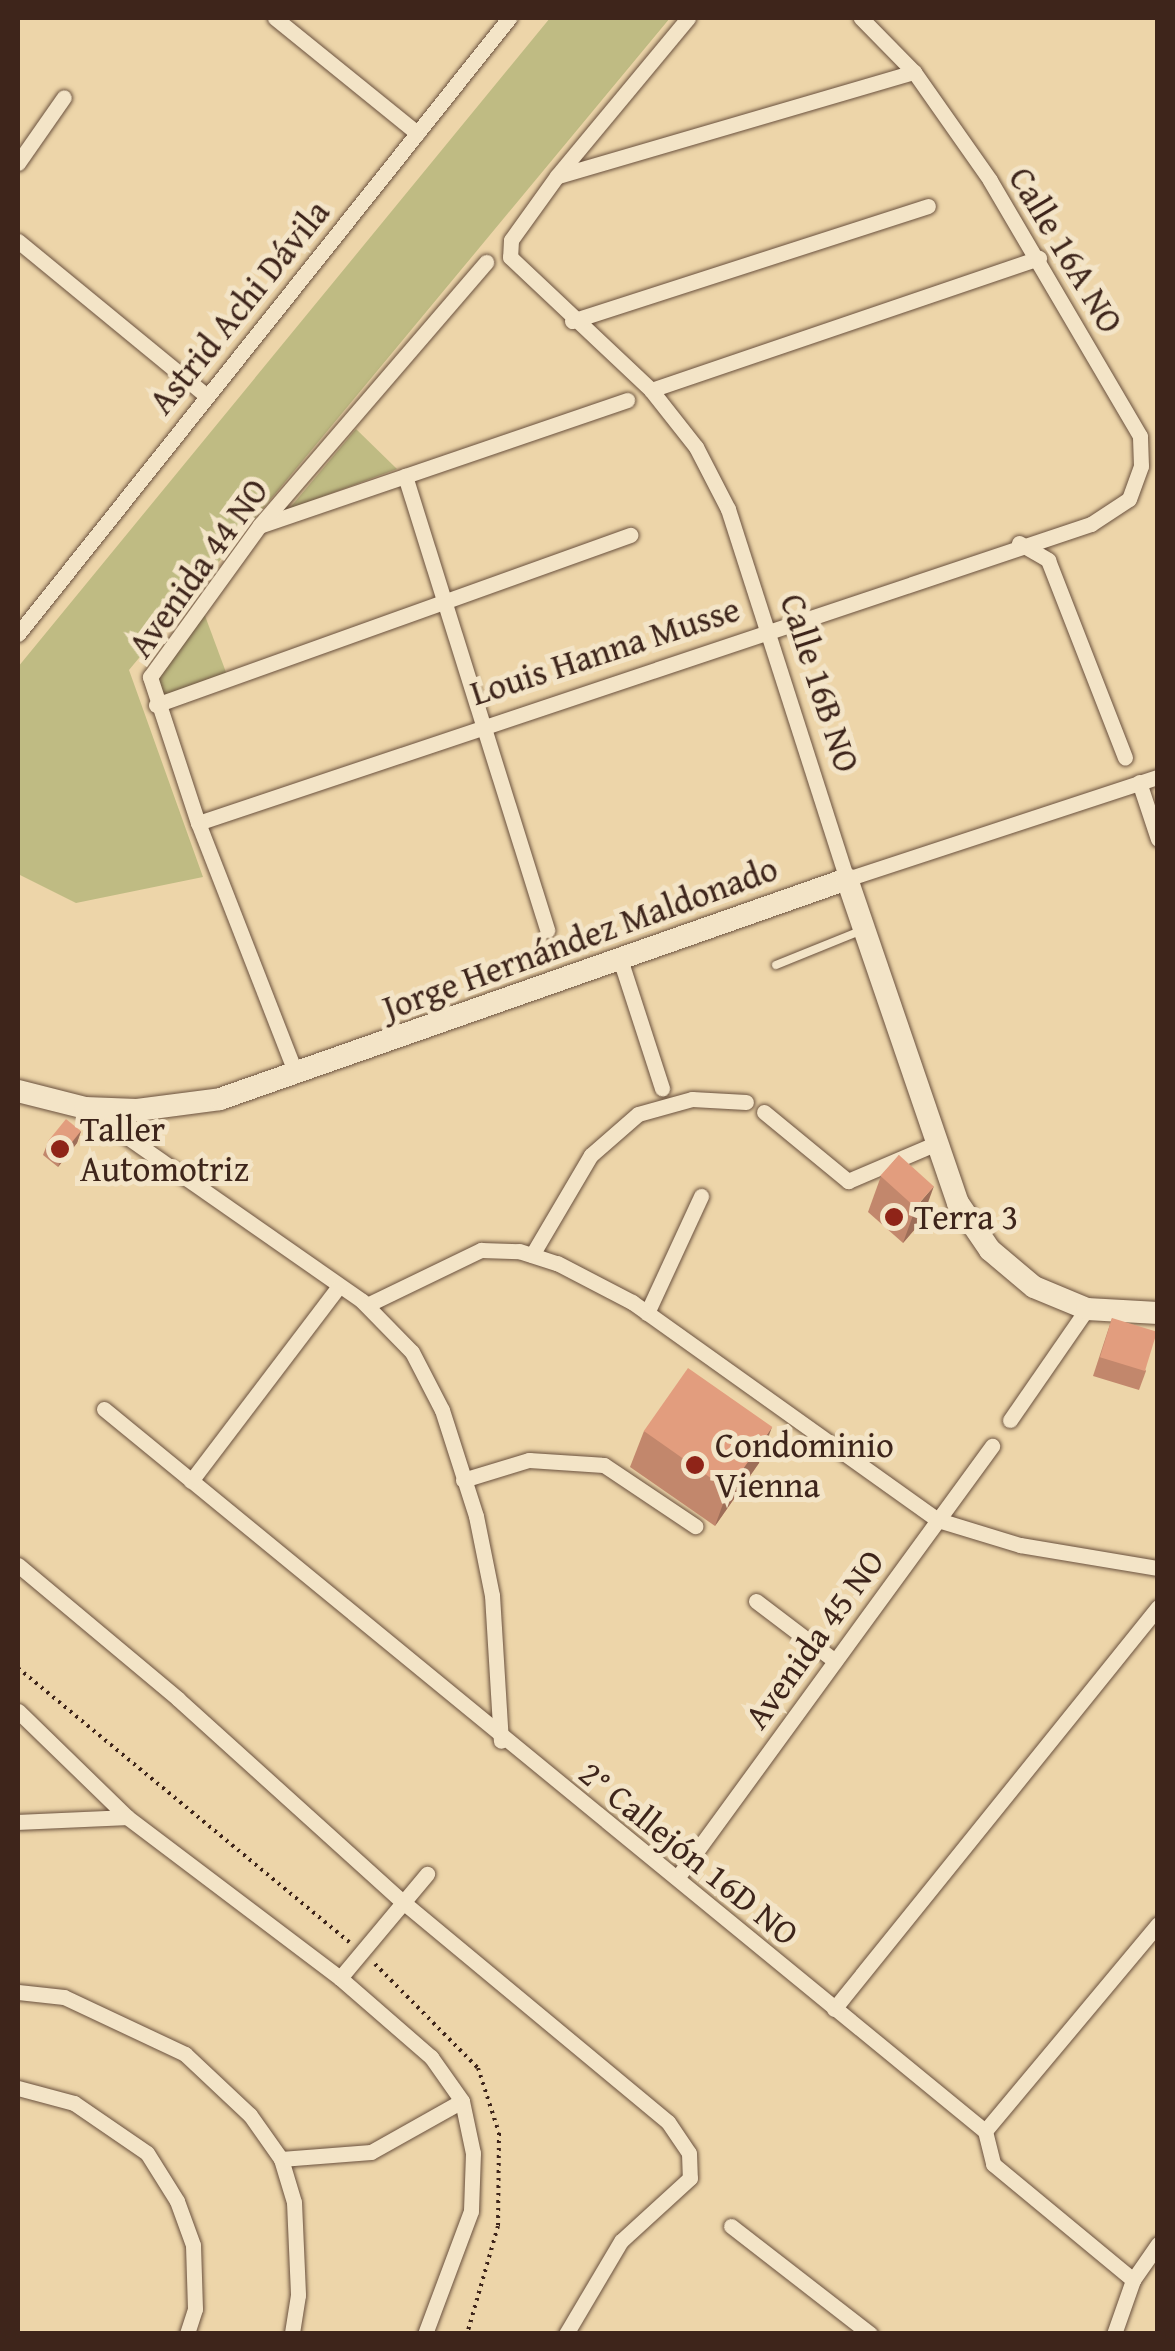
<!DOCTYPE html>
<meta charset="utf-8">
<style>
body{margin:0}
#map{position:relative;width:1175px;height:2351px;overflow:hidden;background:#edd5a9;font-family:"Gentium Book Plus",serif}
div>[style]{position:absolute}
.green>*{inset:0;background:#bfbb83}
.path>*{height:4px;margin-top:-2px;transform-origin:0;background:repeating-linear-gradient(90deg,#3e251b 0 2.5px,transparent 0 7.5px)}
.roads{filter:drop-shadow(0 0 2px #6a513e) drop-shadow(0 0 2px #6a513e)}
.lane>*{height:8px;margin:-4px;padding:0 4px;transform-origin:4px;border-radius:4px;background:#f3e4c7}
.street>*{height:15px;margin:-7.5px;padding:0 7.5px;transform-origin:7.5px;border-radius:7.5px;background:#f3e4c7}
.secondary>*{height:22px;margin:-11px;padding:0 11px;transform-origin:11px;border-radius:11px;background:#f3e4c7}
.wall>*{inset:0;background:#c2876c}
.shaded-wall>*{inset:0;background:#9e6e58}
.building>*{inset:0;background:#e29d7e;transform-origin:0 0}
.dots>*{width:28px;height:28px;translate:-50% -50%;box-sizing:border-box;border:5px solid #f3e4c7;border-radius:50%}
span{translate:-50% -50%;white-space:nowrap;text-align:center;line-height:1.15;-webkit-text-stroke:10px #f3e4c7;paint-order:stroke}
.street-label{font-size:35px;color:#3e251b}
.poi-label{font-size:35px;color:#3e251b}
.left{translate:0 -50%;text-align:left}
.frame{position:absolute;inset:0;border:20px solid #3e251b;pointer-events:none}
</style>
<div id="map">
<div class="green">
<i style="clip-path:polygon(550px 18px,670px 18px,129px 670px,203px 877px,76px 903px,18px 874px,18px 667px)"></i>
<i style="clip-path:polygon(356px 429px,397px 469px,289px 509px)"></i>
<i style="clip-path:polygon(204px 613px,227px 675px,163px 697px,155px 679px)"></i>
</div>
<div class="path">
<i style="left:18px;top:1668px;width:430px;rotate:39.6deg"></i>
<i style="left:375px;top:1964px;width:146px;rotate:45.3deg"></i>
<i style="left:478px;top:2068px;width:68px;rotate:72.1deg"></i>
<i style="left:499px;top:2133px;width:93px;rotate:90.6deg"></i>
<i style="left:498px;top:2226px;width:112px;rotate:106deg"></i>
</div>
<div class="roads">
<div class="lane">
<i style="left:776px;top:965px;width:91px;rotate:-22deg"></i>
</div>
<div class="street">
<i style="left:275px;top:18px;width:183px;rotate:39deg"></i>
<i style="left:688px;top:18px;width:205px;rotate:129.7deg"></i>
<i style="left:557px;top:176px;width:79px;rotate:125.7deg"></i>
<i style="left:511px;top:240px;width:17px;rotate:93deg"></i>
<i style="left:510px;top:257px;width:194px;rotate:43.3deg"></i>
<i style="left:651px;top:390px;width:73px;rotate:51.7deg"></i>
<i style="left:696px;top:447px;width:70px;rotate:62.7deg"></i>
<i style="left:728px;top:509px;width:389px;rotate:72.2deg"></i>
<i style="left:847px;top:879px;width:327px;rotate:-18.2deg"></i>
<i style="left:18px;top:163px;width:80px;rotate:-55.1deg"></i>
<i style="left:558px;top:176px;width:371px;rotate:-16.3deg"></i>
<i style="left:18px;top:241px;width:244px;rotate:39.4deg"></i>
<i style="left:572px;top:321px;width:374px;rotate:-17.9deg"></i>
<i style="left:651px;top:390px;width:410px;rotate:-18.8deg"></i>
<i style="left:405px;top:476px;width:476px;rotate:72.6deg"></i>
<i style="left:262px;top:525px;width:386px;rotate:-18.9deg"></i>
<i style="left:1019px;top:543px;width:34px;rotate:30deg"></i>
<i style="left:1048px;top:560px;width:212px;rotate:68.7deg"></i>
<i style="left:18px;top:634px;width:788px;rotate:-51.44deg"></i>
<i style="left:156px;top:705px;width:504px;rotate:-19.73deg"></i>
<i style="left:1139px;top:782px;width:60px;rotate:71.6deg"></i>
<i style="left:198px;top:823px;width:942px;rotate:-18.51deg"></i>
<i style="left:1091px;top:524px;width:45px;rotate:-33.3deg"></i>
<i style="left:1129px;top:499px;width:35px;rotate:-70deg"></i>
<i style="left:1141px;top:466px;width:30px;rotate:-92deg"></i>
<i style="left:1140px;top:436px;width:297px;rotate:-120.4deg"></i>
<i style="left:990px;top:180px;width:132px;rotate:-125.1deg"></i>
<i style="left:914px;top:72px;width:76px;rotate:-134.5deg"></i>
<i style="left:621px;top:962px;width:133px;rotate:72deg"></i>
<i style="left:296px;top:1074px;width:269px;rotate:-111.3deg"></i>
<i style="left:198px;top:823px;width:154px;rotate:-108.2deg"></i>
<i style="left:150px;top:677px;width:188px;rotate:-54.1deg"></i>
<i style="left:260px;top:525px;width:347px;rotate:-49.3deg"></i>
<i style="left:87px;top:1109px;width:335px;rotate:34.9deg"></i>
<i style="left:362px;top:1301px;width:71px;rotate:45.6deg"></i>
<i style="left:412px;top:1352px;width:65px;rotate:62.7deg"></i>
<i style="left:442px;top:1410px;width:111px;rotate:72.2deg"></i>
<i style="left:476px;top:1516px;width:81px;rotate:78.6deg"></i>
<i style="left:492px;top:1595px;width:146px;rotate:86.5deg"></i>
<i style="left:764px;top:1112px;width:109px;rotate:39.4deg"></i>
<i style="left:848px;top:1181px;width:97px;rotate:-23.1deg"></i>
<i style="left:532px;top:1255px;width:116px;rotate:-59.5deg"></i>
<i style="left:591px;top:1155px;width:62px;rotate:-41.1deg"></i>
<i style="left:638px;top:1114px;width:56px;rotate:-15.5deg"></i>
<i style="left:692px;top:1099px;width:54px;rotate:3.2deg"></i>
<i style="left:367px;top:1305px;width:127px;rotate:-25.8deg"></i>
<i style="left:481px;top:1250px;width:38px;rotate:2deg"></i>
<i style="left:519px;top:1251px;width:40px;rotate:18deg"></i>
<i style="left:557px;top:1263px;width:85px;rotate:27.5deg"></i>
<i style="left:632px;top:1302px;width:376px;rotate:35.5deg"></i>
<i style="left:938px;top:1520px;width:86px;rotate:17deg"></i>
<i style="left:1020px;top:1545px;width:140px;rotate:9.5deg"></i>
<i style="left:647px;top:1313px;width:129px;rotate:-65.2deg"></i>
<i style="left:104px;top:1409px;width:1139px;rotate:39.34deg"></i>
<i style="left:985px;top:2131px;width:34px;rotate:76deg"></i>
<i style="left:993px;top:2164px;width:182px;rotate:39.6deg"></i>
<i style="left:1010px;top:1420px;width:135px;rotate:-55.3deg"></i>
<i style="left:463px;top:1480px;width:69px;rotate:-16.9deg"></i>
<i style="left:529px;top:1460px;width:75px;rotate:3.8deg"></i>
<i style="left:604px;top:1465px;width:110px;rotate:33.8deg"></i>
<i style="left:191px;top:1481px;width:243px;rotate:-52.8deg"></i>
<i style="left:18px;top:1565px;width:209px;rotate:39.9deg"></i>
<i style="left:178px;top:1699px;width:303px;rotate:42.1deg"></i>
<i style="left:403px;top:1902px;width:344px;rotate:39.7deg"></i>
<i style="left:668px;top:2122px;width:37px;rotate:56deg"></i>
<i style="left:689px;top:2153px;width:25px;rotate:88deg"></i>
<i style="left:690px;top:2178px;width:93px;rotate:137.6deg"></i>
<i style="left:621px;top:2241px;width:108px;rotate:120.6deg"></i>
<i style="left:756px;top:1601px;width:99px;rotate:37.2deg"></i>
<i style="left:18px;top:1711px;width:152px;rotate:44.2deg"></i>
<i style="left:127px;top:1817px;width:267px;rotate:37.1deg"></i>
<i style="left:340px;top:1978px;width:121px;rotate:41deg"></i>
<i style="left:431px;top:2057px;width:54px;rotate:54.8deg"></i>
<i style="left:462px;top:2101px;width:53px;rotate:78.1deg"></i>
<i style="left:473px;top:2153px;width:58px;rotate:92deg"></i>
<i style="left:471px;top:2211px;width:131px;rotate:110.5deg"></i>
<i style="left:18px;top:1822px;width:109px;rotate:-2.6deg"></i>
<i style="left:677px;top:1878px;width:535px;rotate:-53.9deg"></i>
<i style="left:340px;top:1978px;width:136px;rotate:-50.1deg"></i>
<i style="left:18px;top:1992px;width:46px;rotate:6.2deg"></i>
<i style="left:64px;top:1997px;width:134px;rotate:25.2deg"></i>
<i style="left:185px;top:2054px;width:89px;rotate:43.2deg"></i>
<i style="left:250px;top:2115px;width:54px;rotate:54.8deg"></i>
<i style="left:281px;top:2159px;width:45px;rotate:73.2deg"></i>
<i style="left:294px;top:2202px;width:93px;rotate:87.5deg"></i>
<i style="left:298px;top:2295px;width:39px;rotate:99deg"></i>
<i style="left:834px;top:2009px;width:516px;rotate:-51.13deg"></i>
<i style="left:18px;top:2088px;width:58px;rotate:15deg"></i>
<i style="left:74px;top:2103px;width:88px;rotate:34.4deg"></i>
<i style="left:147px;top:2153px;width:57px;rotate:58deg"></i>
<i style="left:177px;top:2201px;width:47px;rotate:70deg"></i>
<i style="left:193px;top:2245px;width:64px;rotate:88.2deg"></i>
<i style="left:195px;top:2309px;width:26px;rotate:108deg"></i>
<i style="left:985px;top:2131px;width:270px;rotate:-50.1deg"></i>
<i style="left:281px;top:2159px;width:90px;rotate:-4.4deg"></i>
<i style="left:371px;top:2152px;width:104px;rotate:-29.3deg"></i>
<i style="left:731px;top:2226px;width:176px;rotate:37.8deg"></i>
<i style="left:1114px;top:2334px;width:57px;rotate:-70.6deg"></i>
<i style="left:1133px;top:2280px;width:44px;rotate:-55.2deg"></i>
</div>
<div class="secondary">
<i style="left:18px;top:1091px;width:69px;rotate:14.2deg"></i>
<i style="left:85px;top:1108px;width:52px;rotate:2.2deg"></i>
<i style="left:137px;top:1110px;width:84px;rotate:-7.5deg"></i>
<i style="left:220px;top:1099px;width:664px;rotate:-19.33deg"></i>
<i style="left:847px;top:879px;width:342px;rotate:71.1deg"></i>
<i style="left:958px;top:1203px;width:57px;rotate:55.8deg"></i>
<i style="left:990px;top:1250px;width:57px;rotate:40.1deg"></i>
<i style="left:1034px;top:1287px;width:57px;rotate:22.5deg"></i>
<i style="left:1087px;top:1309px;width:71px;rotate:3.2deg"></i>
</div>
</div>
<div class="wall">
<i style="clip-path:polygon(81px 1131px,77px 1143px,58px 1167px,43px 1155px,48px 1142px)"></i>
<i style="clip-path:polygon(899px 1155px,921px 1222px,903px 1243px,868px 1212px,881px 1176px)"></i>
<i style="clip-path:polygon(1112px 1318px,1146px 1371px,1139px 1390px,1093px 1376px)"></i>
<i style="clip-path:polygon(644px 1431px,759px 1463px,715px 1526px,630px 1467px)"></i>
</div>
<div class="shaded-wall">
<i style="clip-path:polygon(81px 1131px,77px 1143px,58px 1167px,63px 1154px)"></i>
<i style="clip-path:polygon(934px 1186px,921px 1222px,903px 1243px,916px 1207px)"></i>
<i style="clip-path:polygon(772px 1427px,759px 1463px,715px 1526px,728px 1490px)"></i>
</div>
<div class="building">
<i style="left:66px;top:1119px;width:19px;height:29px;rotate:39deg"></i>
<i style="left:899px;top:1155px;width:47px;height:28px;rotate:42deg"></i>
<i style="left:1112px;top:1318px;width:47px;height:41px;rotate:17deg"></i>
<i style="left:688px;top:1368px;width:103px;height:77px;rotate:35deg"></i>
</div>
<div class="dots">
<i style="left:60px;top:1149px;background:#8f2418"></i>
<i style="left:894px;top:1217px;background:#8f2418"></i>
<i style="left:695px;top:1465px;background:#8f2418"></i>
</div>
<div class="street-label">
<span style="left:1066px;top:250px;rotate:59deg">Calle 16A NO</span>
<span style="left:239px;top:307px;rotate:-51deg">Astrid Achi Dávila</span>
<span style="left:198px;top:568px;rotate:-54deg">Avenida 44 NO</span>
<span style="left:605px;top:651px;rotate:-18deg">Louis Hanna Musse</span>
<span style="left:820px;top:683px;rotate:72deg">Calle 16B NO</span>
<span style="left:580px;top:938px;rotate:-20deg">Jorge Hernández Maldonado</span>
<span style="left:814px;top:1639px;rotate:-54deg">Avenida 45 NO</span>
<span style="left:689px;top:1853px;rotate:39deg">2° Callejón 16D NO</span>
</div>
<div class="poi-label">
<span class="left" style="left:80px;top:1149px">Taller<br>Automotriz</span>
<span class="left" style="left:914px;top:1217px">Terra 3</span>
<span class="left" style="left:715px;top:1465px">Condominio<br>Vienna</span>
</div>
<div class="frame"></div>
</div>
